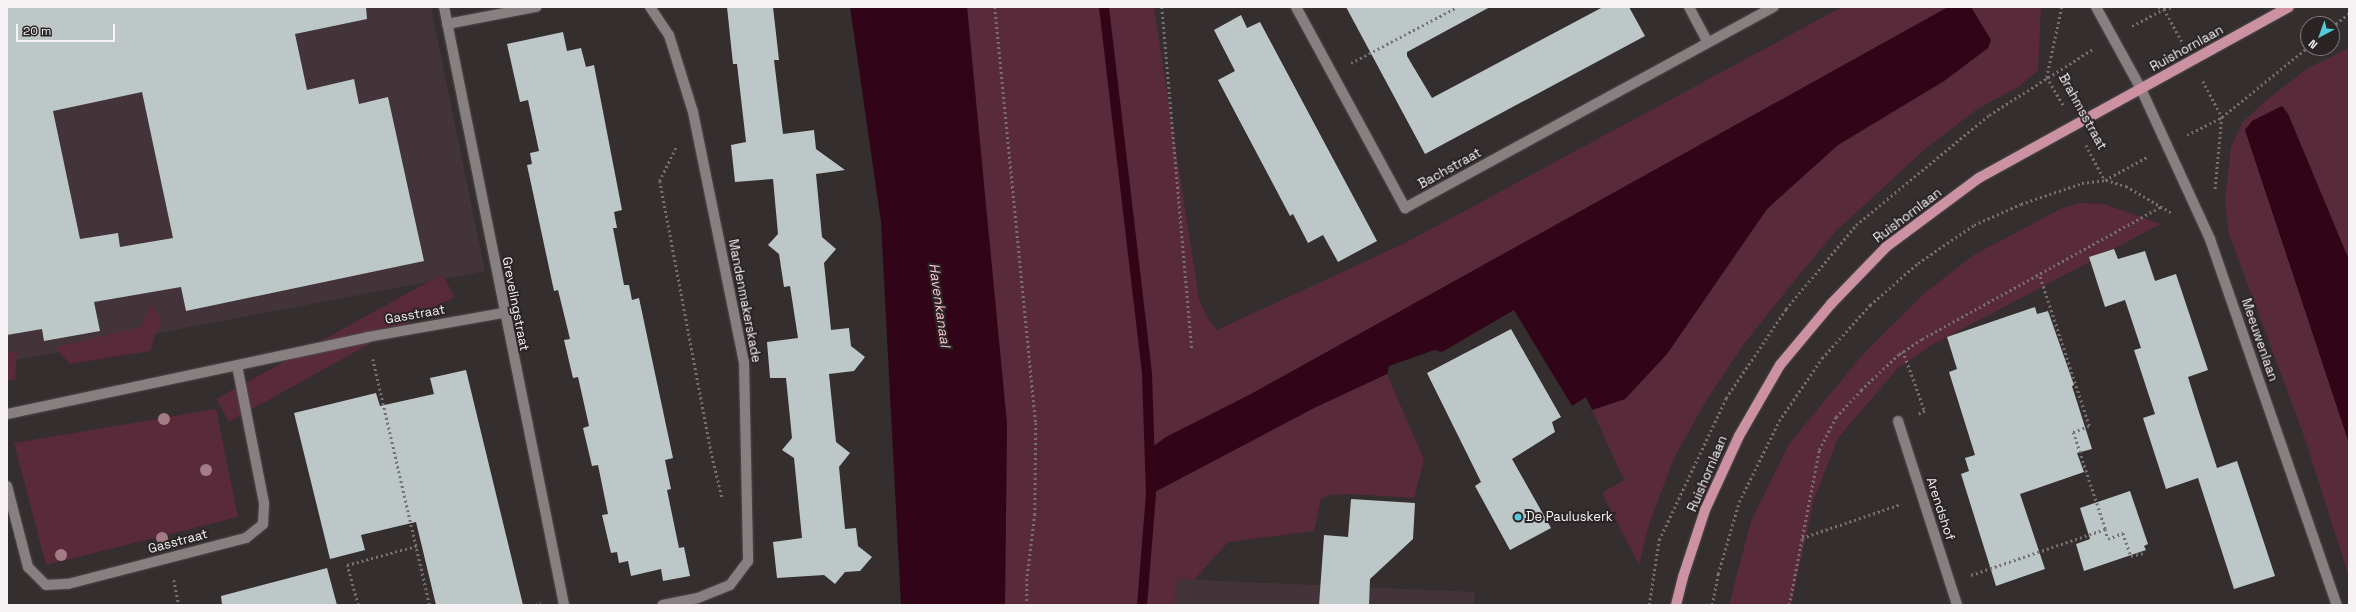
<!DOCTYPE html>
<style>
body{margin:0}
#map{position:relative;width:2356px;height:612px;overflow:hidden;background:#342e2f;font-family:"Space Grotesk",sans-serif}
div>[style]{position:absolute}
.built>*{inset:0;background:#423438}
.green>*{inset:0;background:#592a3a;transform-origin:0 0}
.water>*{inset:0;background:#310517}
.stream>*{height:10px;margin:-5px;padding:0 5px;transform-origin:5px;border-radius:5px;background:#310517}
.building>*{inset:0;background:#bdc7c8}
.path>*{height:2.5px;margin-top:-1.25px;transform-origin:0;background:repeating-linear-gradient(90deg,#767071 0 2px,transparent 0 5px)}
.roads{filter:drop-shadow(0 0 1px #514b4c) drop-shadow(0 0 1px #514b4c)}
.minor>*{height:10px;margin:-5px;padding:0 5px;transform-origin:5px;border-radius:5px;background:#887f81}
.major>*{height:10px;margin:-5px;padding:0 5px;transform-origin:5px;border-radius:5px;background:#cc92a3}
.trees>*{width:12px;height:12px;margin:-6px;border-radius:50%;background:#a47c86}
.dots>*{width:11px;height:11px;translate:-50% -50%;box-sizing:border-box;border:2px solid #2a2425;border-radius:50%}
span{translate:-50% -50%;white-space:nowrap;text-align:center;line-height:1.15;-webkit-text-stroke:4px #2a2425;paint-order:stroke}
.street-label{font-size:13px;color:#f7f3f4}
.poi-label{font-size:13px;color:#f7f3f4}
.left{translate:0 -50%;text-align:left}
.water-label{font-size:14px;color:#f8c4d2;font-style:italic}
.frame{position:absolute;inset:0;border:8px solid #f7f3f4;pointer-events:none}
.north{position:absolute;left:2300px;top:16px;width:40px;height:40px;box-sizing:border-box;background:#2a2425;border:1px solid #7c7778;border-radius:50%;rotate:221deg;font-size:11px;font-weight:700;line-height:16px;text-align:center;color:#f7f3f4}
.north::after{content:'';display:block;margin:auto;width:14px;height:18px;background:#53cbdb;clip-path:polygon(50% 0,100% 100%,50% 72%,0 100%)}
.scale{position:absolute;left:16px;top:24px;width:99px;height:18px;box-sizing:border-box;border:2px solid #f7f3f4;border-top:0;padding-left:5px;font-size:12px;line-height:14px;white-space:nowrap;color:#f7f3f4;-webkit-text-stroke:3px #2a2425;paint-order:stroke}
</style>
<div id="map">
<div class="built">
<i style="clip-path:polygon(7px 7px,431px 7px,485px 271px,7px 362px)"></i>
<i style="clip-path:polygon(1177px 579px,1475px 592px,1474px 605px,1174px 605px)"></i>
</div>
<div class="green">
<i style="clip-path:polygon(967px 7px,1154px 7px,1199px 299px,1208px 319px,1217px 330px,1405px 243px,1842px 7px,1948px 7px,1251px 394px,1166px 437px,1151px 448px,1151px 494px,1314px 408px,1387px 374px,1424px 460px,1414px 498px,1349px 494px,1330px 495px,1321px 499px,1314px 531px,1228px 542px,1194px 580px,1177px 579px,1174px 605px,1005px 605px,1007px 424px)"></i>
<i style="clip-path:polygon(1971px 7px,2041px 7px,2038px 71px,2018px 87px,1976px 110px,1925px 149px,1836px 231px,1798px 276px,1743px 345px,1706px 401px,1674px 458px,1649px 524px,1639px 565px,1602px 493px,1624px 480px,1592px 410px,1625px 399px,1667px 354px,1767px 209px,1838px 145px,1944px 81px,1988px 48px,1991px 40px)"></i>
<i style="clip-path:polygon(2349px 48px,2349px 260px,2288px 113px,2282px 106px,2252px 121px,2245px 130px,2349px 443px,2349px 577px,2305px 439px,2228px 231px,2225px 199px,2231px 148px,2242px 123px,2263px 103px,2308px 68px)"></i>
<i style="clip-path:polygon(2081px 203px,2104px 204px,2161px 224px,1932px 345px,1897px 369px,1838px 438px,1814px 499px,1791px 605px,1729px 605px,1751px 521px,1789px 444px,1864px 353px,1927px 291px,1974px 255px,2062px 208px)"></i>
<i style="left:442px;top:274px;width:26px;height:258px;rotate:61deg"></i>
<i style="clip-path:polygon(151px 304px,161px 319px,150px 351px,70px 364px,55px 347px,141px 327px)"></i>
<i style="clip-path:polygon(17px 352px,15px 379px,7px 381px,7px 353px)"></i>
<i style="clip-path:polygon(216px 409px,238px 517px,46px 565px,14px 443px)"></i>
</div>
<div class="water">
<i style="clip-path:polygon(850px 7px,967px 7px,1007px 424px,1005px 605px,901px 605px,881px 222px)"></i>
<i style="clip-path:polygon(1948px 7px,1971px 7px,1991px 40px,1988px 48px,1944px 81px,1838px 145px,1767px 209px,1667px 354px,1625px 399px,1592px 410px,1586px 397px,1572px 406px,1514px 310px,1442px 352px,1434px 350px,1389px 366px,1387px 374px,1314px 408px,1151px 494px,1151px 448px,1166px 437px,1251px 394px)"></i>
<i style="clip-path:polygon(2282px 106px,2288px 114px,2349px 260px,2349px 443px,2245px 130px,2252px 121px)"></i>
</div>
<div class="stream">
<i style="left:1104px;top:7px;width:370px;rotate:83.3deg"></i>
<i style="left:1147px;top:374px;width:120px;rotate:88.1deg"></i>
<i style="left:1151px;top:494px;width:111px;rotate:94.6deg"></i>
</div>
<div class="building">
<i style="clip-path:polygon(evenodd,7px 7px,366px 7px,367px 19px,295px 34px,307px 90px,354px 79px,359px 104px,388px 97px,424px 261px,186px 311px,181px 287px,94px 302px,100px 331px,44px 341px,42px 329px,7px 335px,7px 7px,142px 92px,173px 238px,120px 247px,118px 233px,80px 239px,53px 111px,142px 92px)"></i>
<i style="clip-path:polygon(727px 7px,773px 7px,779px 60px,774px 60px,783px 134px,814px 130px,816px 149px,845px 170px,816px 174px,822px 237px,836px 249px,824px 263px,831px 330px,849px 328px,851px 346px,865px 357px,854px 371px,829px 374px,836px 442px,850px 453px,839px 467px,845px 529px,856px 528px,858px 546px,872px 557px,860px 571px,845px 572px,835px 584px,824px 575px,777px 578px,773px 542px,802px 538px,794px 458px,782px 450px,792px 438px,786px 378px,770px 378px,767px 342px,798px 338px,790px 286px,784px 287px,779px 254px,768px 245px,778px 234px,773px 179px,735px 182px,731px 145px,746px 142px,737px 64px,733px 64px)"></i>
<i style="clip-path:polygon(1346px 7px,1490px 7px,1407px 52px,1407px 56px,1432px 98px,1603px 7px,1629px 7px,1645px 36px,1425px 154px)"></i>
<i style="clip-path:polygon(1241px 15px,1247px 28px,1260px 22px,1377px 241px,1338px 262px,1323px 235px,1308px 243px,1293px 214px,1290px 216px,1218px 80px,1235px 71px,1214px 30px)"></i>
<i style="clip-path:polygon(563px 32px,567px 51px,581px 48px,586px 67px,594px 65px,622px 210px,614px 212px,617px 228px,613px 228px,624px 285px,629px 285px,632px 300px,639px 298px,673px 458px,665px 460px,671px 489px,667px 490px,679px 548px,684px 547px,690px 576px,663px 581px,661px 569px,631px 576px,628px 561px,619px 563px,617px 552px,611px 553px,602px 515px,608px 514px,598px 465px,592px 466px,583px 428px,589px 426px,578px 377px,573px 378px,564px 340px,570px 339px,558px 290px,554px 291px,527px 165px,532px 164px,530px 153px,539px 151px,528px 100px,520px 102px,507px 44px)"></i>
<i style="clip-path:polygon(2114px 249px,2118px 259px,2145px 251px,2155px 281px,2176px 274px,2208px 370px,2188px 377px,2197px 406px,2217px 468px,2237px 461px,2275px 576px,2234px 589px,2198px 478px,2166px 489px,2143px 418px,2155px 414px,2134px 350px,2141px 348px,2125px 300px,2105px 307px,2089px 257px)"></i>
<i style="clip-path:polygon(2035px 307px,2037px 314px,2048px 311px,2074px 385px,2072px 386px,2092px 449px,2077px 453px,2084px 472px,2020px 494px,2045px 569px,1996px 586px,1961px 474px,1969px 471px,1965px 458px,1975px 455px,1949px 372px,1957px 369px,1947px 337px)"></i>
<i style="clip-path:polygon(1511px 329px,1561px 417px,1552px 422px,1555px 432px,1512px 459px,1551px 528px,1510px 550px,1475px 486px,1481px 482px,1427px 373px)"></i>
<i style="clip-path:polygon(466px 370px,480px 428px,523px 605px,436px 605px,416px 522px,361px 535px,365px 550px,330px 559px,294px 413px,376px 393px,380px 406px,434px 394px,430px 378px)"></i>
<i style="clip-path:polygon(2130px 491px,2148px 544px,2144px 546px,2146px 550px,2084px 571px,2076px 544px,2090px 539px,2080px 508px)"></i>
<i style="clip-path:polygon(1351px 499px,1415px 503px,1413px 539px,1370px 579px,1369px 605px,1319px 605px,1324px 535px,1348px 537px)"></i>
<i style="clip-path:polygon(327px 568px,337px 605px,222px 605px,221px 596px)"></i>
</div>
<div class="path">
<i style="left:995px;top:7px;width:418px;rotate:84.4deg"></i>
<i style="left:1036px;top:423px;width:91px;rotate:90.6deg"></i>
<i style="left:1035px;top:514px;width:65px;rotate:97deg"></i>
<i style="left:1027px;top:579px;width:26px;rotate:90deg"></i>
<i style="left:1162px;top:7px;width:345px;rotate:85deg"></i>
<i style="left:2062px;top:7px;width:72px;rotate:102.1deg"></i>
<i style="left:2047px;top:77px;width:34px;rotate:60deg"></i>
<i style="left:2158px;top:7px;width:6px;rotate:18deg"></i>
<i style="left:2164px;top:9px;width:37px;rotate:61deg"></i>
<i style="left:2132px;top:26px;width:36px;rotate:-28deg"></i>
<i style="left:2164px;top:9px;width:9px;rotate:-13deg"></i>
<i style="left:2332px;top:27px;width:22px;rotate:-39deg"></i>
<i style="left:1351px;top:63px;width:120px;rotate:-27.8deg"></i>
<i style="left:2203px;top:81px;width:41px;rotate:62.2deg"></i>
<i style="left:2222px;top:117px;width:75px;rotate:95.3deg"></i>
<i style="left:2187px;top:135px;width:39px;rotate:-27deg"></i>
<i style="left:2222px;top:117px;width:111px;rotate:-39.1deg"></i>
<i style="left:2086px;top:145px;width:40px;rotate:62deg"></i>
<i style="left:676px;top:148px;width:37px;rotate:116deg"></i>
<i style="left:660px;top:181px;width:275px;rotate:79.3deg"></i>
<i style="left:711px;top:451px;width:47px;rotate:76.6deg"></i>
<i style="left:2106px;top:180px;width:21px;rotate:17deg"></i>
<i style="left:2126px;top:186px;width:53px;rotate:30.4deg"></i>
<i style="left:1903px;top:351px;width:64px;rotate:69.9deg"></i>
<i style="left:1925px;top:411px;width:7px;rotate:153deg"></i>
<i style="left:373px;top:359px;width:253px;rotate:77deg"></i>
<i style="left:2105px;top:529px;width:10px;rotate:73deg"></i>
<i style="left:2108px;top:539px;width:16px;rotate:-22deg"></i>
<i style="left:2123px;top:533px;width:24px;rotate:71deg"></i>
<i style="left:2131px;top:556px;width:13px;rotate:-13deg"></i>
<i style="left:1802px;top:538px;width:105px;rotate:-19deg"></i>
<i style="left:1971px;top:575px;width:142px;rotate:-18.9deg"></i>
<i style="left:2105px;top:529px;width:102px;rotate:-108.3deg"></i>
<i style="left:2073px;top:432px;width:17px;rotate:-21deg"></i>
<i style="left:2089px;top:426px;width:160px;rotate:-108.2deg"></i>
<i style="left:174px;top:580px;width:25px;rotate:79deg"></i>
<i style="left:358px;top:605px;width:41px;rotate:-105.4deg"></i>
<i style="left:347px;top:565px;width:72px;rotate:-15.4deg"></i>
<i style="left:535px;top:605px;width:6px;rotate:-18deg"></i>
<i style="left:1649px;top:605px;width:66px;rotate:-81.3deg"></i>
<i style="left:1659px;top:540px;width:157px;rotate:-64.7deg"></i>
<i style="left:1726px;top:398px;width:107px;rotate:-56deg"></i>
<i style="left:1786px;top:309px;width:109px;rotate:-50.2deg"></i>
<i style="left:1856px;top:225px;width:173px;rotate:-39.6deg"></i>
<i style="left:1989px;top:115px;width:123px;rotate:-32.4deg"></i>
<i style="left:1712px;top:605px;width:32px;rotate:-79deg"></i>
<i style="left:1718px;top:574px;width:75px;rotate:-73.7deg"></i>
<i style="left:1739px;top:502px;width:90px;rotate:-63.7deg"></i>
<i style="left:1779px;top:421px;width:76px;rotate:-55.7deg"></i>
<i style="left:1822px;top:358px;width:72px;rotate:-47.8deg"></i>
<i style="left:1870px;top:305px;width:64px;rotate:-41.2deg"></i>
<i style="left:1918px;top:263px;width:68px;rotate:-34.2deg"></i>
<i style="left:1974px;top:225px;width:51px;rotate:-24.1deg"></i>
<i style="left:2021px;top:204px;width:65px;rotate:-19deg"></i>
<i style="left:2082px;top:183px;width:23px;rotate:-7deg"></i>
<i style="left:2105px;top:180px;width:48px;rotate:-28.7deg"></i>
<i style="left:1789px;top:605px;width:158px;rotate:-79deg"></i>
<i style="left:1819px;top:450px;width:37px;rotate:-63deg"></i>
<i style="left:1836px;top:417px;width:37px;rotate:-47deg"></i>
<i style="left:1861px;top:390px;width:52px;rotate:-43.5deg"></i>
<i style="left:1899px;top:354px;width:27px;rotate:-33deg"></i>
<i style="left:1922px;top:339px;width:274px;rotate:-29deg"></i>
</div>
<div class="roads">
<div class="minor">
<i style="left:444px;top:7px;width:610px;rotate:78.65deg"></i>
<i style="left:650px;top:7px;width:34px;rotate:56deg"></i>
<i style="left:669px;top:35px;width:81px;rotate:72.7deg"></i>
<i style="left:693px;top:112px;width:255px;rotate:78.5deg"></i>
<i style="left:744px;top:362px;width:199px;rotate:88.8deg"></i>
<i style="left:748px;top:561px;width:30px;rotate:127deg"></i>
<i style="left:730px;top:585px;width:35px;rotate:158deg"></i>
<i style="left:698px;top:598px;width:36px;rotate:169deg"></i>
<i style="left:1296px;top:7px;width:229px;rotate:61.5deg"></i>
<i style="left:1405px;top:208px;width:420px;rotate:-28.6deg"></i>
<i style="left:1689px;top:7px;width:40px;rotate:62deg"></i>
<i style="left:2096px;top:7px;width:94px;rotate:61.2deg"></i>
<i style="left:2141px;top:89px;width:165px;rotate:65.3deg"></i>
<i style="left:2210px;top:239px;width:387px;rotate:70.9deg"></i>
<i style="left:447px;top:24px;width:91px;rotate:-10.8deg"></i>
<i style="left:7px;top:414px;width:369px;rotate:-12deg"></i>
<i style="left:368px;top:337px;width:137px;rotate:-10.1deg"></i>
<i style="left:1898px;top:421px;width:193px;rotate:72.2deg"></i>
<i style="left:7px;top:486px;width:84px;rotate:75.5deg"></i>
<i style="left:28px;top:567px;width:25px;rotate:45deg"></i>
<i style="left:46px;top:585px;width:22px;rotate:-3deg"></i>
<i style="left:68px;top:584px;width:184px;rotate:-14.5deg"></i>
<i style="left:246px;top:538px;width:22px;rotate:-39deg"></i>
<i style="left:263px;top:524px;width:21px;rotate:-87deg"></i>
<i style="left:264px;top:503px;width:140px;rotate:-101.1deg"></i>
</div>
<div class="major">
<i style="left:1676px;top:605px;width:29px;rotate:-76deg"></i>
<i style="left:1683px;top:577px;width:71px;rotate:-71.8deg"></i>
<i style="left:1705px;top:510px;width:81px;rotate:-65.3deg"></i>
<i style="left:1739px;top:436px;width:82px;rotate:-60deg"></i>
<i style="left:1780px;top:365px;width:80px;rotate:-50.1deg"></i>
<i style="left:1831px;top:304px;width:79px;rotate:-46deg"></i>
<i style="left:1886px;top:247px;width:116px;rotate:-36.6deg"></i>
<i style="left:1979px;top:178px;width:354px;rotate:-28.9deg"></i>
</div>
</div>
<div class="trees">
<i style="left:164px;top:419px"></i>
<i style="left:206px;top:470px"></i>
<i style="left:162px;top:538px"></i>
<i style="left:61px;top:555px"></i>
</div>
<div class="dots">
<i style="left:1518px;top:517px;background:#53cbdb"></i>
</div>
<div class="street-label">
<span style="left:2187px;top:49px;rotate:-29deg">Ruishornlaan</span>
<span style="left:2082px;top:112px;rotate:61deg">Brahmsstraat</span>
<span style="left:1450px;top:169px;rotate:-29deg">Bachstraat</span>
<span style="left:1908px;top:216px;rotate:-37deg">Ruishornlaan</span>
<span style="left:744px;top:301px;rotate:79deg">Mandenmakerskade</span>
<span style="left:515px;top:304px;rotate:79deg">Grevelingstraat</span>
<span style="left:415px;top:315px;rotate:-10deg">Gasstraat</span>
<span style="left:2259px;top:340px;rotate:71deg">Meeuwenlaan</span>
<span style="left:1708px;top:474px;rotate:-67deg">Ruishornlaan</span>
<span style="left:1940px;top:509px;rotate:72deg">Arendshof</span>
<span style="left:178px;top:542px;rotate:-15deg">Gasstraat</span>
</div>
<div class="poi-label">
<span class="left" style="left:1526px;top:517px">De Pauluskerk</span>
</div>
<div class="water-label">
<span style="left:940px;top:305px;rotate:82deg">Havenkanaal</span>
</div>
<div class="frame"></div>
<div class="north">N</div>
<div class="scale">20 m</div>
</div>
